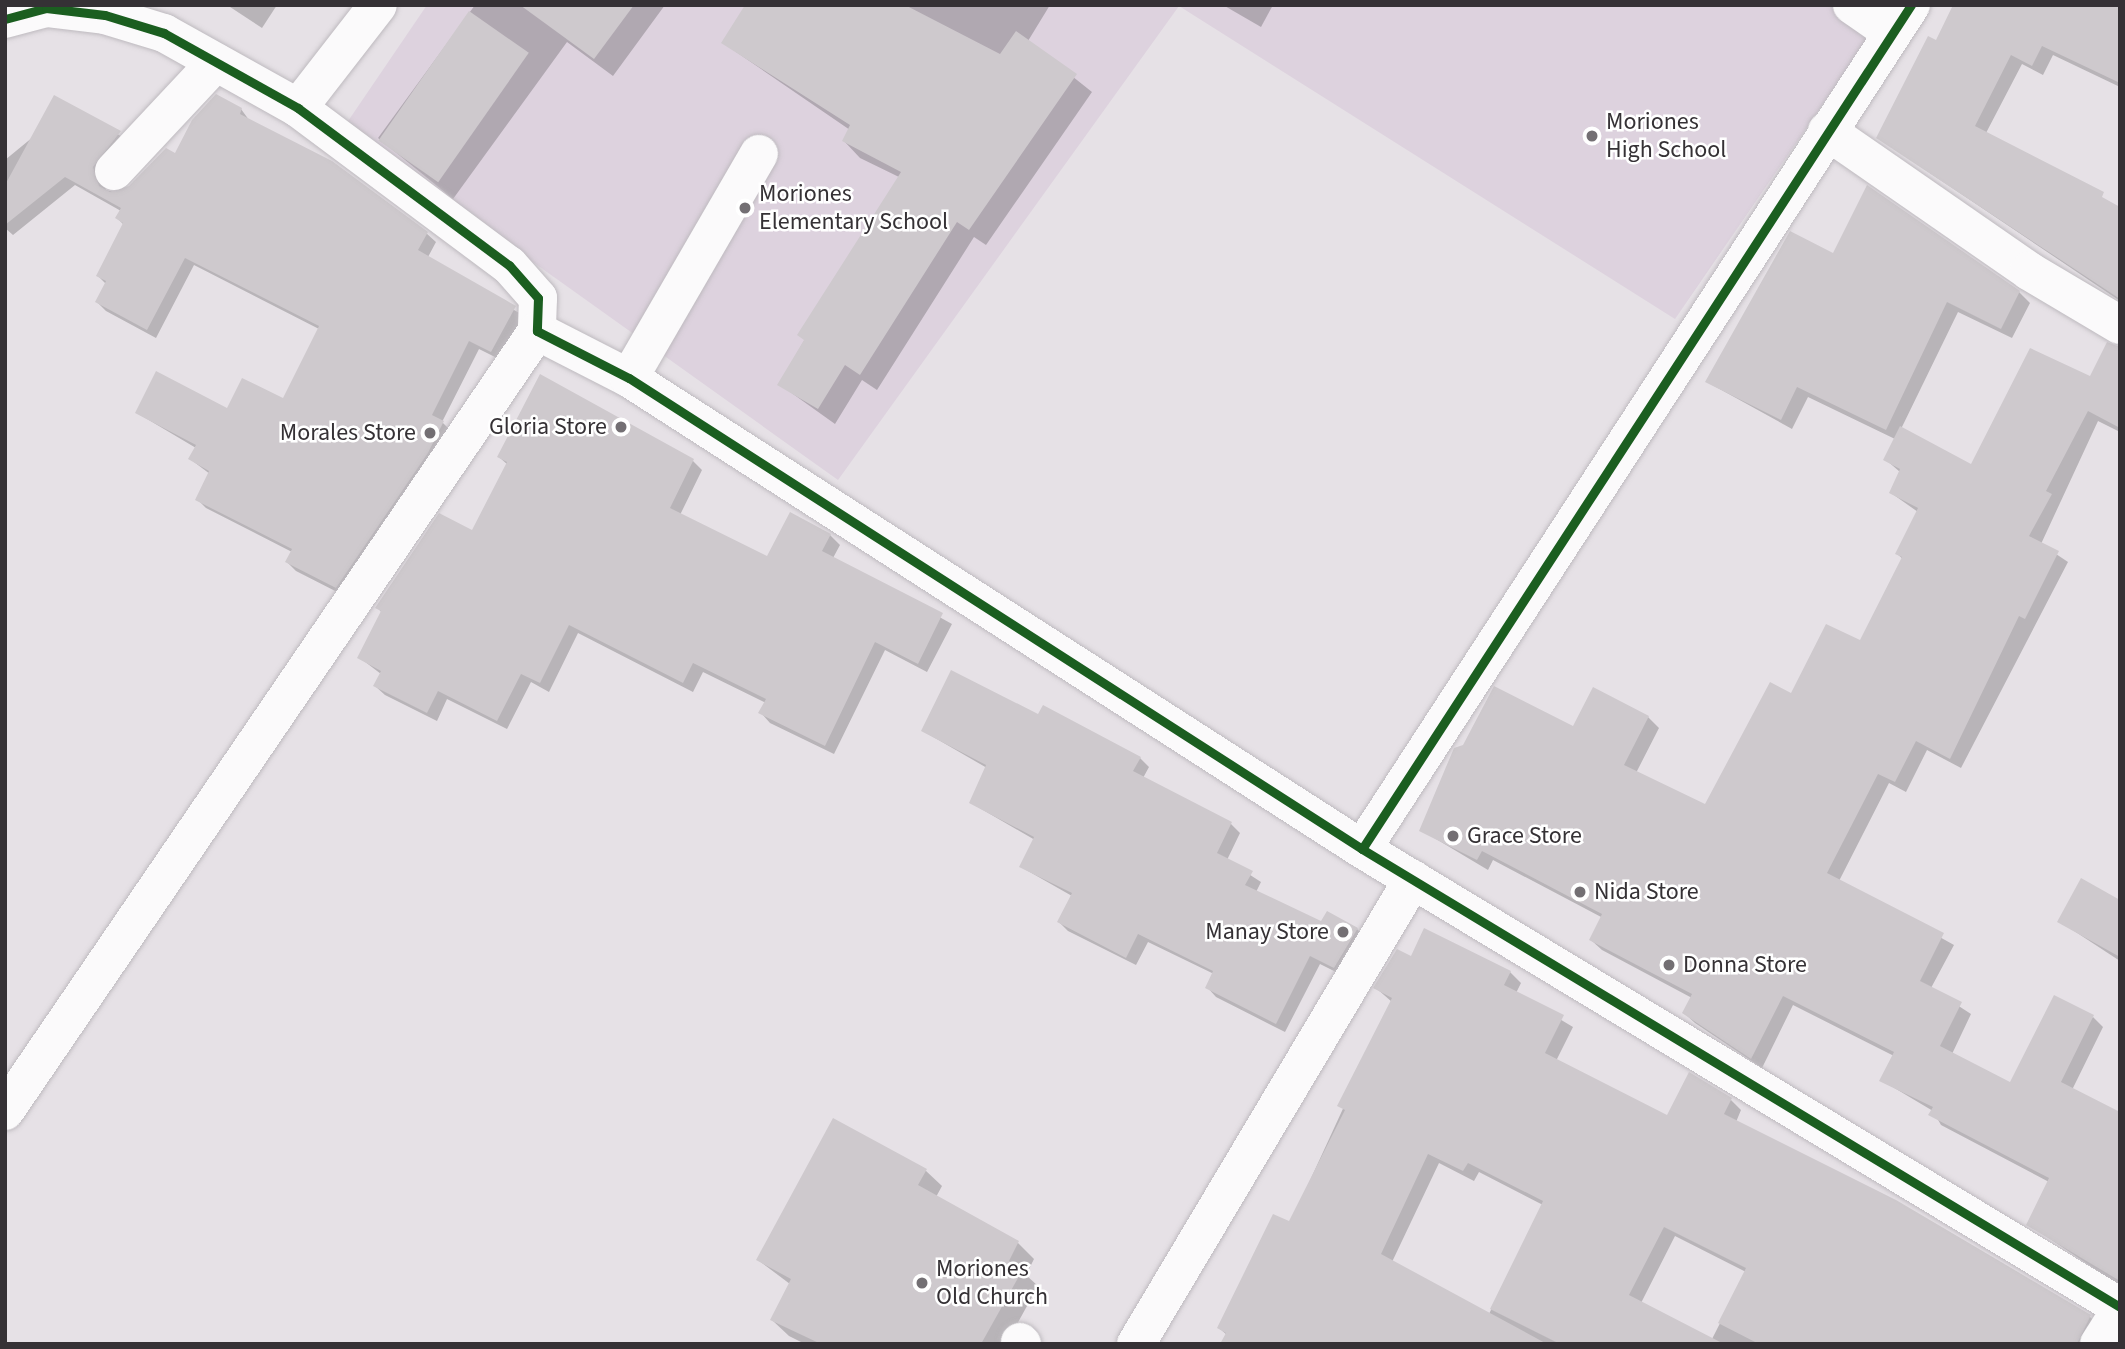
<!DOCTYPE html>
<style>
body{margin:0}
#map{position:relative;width:2125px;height:1349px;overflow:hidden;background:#e6e1e6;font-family:"Source Sans 3",sans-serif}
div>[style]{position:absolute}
.built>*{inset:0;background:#ddd2de}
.shadow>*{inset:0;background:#0003}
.building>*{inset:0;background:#cec9cd;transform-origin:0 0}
.roads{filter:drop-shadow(0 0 2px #bebabf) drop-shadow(0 0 2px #bebabf)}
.minor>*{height:38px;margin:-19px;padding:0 19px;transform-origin:19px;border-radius:19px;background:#fbfafb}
.cycleway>*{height:9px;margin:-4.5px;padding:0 4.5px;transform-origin:4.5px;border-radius:4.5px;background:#1b5e20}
.dots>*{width:19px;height:19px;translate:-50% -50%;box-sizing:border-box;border:4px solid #fff;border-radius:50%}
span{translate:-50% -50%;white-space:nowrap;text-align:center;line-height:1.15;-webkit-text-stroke:5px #fff;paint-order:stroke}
.poi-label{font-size:24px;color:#353135}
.left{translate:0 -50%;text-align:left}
.right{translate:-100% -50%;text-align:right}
.frame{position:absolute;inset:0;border:7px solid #353135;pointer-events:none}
</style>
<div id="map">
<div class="built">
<i style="clip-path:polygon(427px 5px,1891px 5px,1675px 319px,1179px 6px,838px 480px,344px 127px)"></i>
</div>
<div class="shadow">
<i style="clip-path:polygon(227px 5px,277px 5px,262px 28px)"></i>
<i style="clip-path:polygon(475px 5px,665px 5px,613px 76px,567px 42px,453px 199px,378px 138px)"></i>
<i style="clip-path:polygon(747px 5px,1050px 5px,1028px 41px,1092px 92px,986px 245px,974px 237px,877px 390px,862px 380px,835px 424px,779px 384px,899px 177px,860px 158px,844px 141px,850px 130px,723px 43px)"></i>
<i style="clip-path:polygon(1223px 5px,1273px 5px,1261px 27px)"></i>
<i style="clip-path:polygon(2120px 5px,2120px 87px,2053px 55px,2043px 75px,2022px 64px,1986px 133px,2120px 209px,2120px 301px,1878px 138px,1937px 42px)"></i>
<i style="clip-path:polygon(55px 97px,129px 141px,101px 177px,106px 190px,122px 194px,241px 109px,249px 120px,426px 233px,436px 242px,428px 257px,524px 316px,501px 360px,479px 349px,442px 422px,452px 432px,345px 596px,296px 571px,287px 562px,292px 552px,206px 508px,197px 499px,210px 474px,190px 459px,196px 448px,137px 413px,228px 410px,283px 400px,319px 329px,194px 265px,156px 338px,106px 311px,97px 302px,106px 284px,98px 276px,124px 225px,117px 218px,121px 211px,75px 185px,13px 235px,5px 228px,5px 160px,33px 137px)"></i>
<i style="clip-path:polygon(1834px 255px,2019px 292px,2030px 303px,2012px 338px,1958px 312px,1901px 429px,1972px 466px,2090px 378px,2120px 348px,2120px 432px,2098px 421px,2041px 544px,2068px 562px,1961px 768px,1927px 750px,1906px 792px,1889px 783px,1839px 881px,1954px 945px,1931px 988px,1971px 1014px,1952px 1054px,2011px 1084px,2093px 1017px,2103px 1027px,2072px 1090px,2120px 1114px,2120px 1286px,2028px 1224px,2049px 1182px,1941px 1125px,1933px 1111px,1881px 1080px,1894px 1056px,1793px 1005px,1762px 1068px,1695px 1023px,1684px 1013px,1692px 998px,1602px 950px,1591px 940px,1603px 918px,1493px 860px,1488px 870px,1421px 830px,1574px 729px,1648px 717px,1659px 728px,1636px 773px,1705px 806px,1791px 695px,1861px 643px,1903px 559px,1897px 554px,1918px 512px,1891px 493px,1900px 472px,1885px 459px,1895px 439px,1808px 397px,1792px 429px,1707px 382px)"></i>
<i style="clip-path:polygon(499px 457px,693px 461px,702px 470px,680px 515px,767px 558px,830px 535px,840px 545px,833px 558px,952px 624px,927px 672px,885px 650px,834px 754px,770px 723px,761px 713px,766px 703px,703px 672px,693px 692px,578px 633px,549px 692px,531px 682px,507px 729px,447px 699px,437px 721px,385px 695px,375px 686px,381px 674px,360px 658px,382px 613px,377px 607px,473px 533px,508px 465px)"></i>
<i style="clip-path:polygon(1039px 717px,1140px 758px,1149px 767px,1143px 778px,1231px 824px,1240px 833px,1227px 860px,1261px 882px,1256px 892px,1322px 923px,1327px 913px,1357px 929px,1366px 938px,1344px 976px,1320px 964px,1285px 1032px,1216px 997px,1207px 987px,1214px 974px,1148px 942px,1136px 965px,1068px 931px,1059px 922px,1072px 896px,1021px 867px,1035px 840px,971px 803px,987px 768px,923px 731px)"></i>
<i style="clip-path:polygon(2120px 902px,2120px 961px,2059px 921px)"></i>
<i style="clip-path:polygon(evenodd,1470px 952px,1510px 972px,1521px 983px,1516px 993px,1573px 1027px,1556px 1061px,1668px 1118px,1731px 1100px,1741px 1110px,1736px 1122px,2090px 1317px,2101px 1327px,2092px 1344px,1432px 1344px,1227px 1335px,1219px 1328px,1290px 1224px,1392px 1002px,1376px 988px,1412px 959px,1470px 952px,1439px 1163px,1474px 1181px,1479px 1172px,1543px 1205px,1488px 1316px,1392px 1262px,1439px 1163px,1470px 952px,1675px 1236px,1746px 1272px,1712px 1339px,1641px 1303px,1675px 1236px)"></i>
<i style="clip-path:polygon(925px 1170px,942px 1186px,936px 1197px,1018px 1243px,1034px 1259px,1026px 1275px,1038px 1286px,1006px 1344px,805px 1344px,789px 1336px,772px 1320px,790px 1284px,758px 1260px)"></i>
</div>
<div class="building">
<i style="clip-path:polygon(520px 5px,634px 5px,594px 59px)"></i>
<i style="clip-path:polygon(745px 5px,905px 5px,1000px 54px,1016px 31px,1077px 74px,969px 230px,957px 222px,860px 375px,845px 365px,818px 409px,777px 385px,804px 340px,797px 335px,901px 172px,842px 141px,850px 125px,721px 43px)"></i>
<i style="clip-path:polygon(1953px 5px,2120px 5px,2120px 83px,2042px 46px,2032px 66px,2011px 55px,1975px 126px,2104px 192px,2102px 197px,2120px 207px,2120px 299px,1876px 138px,1928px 36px,1936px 40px)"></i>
<i style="left:469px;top:11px;width:73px;height:158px;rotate:35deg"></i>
<i style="clip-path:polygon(216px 94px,242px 108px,240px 114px,332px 161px,428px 232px,418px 250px,516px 306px,491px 352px,469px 341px,432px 415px,444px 421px,428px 453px,336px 588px,285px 562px,292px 549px,195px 500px,209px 471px,188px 459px,196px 445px,135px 413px,156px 371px,227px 408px,242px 378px,283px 398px,319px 326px,185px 258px,147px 330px,95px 302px,106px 281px,96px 276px,123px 223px,115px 218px,121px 208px,65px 177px,5px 225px,5px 185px,54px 95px,121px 131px,93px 167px,99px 186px,110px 192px,129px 186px,166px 148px,175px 153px,192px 120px)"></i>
<i style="clip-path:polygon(1867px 185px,2020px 291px,2001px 329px,1947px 302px,1886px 430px,1797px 387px,1781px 420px,1705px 382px,1790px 231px,1833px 253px)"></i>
<i style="clip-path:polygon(2107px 342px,2120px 347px,2120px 428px,2088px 411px,2046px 491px,2052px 494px,2029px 536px,2059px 551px,2025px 619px,2019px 616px,1950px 759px,1916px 741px,1895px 782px,1878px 774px,1827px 873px,1944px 933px,1920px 981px,1962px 1002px,1940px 1046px,2010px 1082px,2054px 995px,2094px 1015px,2061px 1082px,2120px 1112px,2120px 1281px,2026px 1225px,2049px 1178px,1928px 1115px,1933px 1107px,1879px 1081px,1894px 1052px,1783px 996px,1751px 1059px,1682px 1013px,1692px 994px,1589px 940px,1602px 914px,1482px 851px,1477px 860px,1419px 831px,1454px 748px,1463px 745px,1494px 686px,1573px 726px,1593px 687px,1649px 716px,1624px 765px,1705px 804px,1770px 682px,1791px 693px,1826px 624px,1860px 640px,1902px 557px,1895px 554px,1918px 508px,1889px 493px,1900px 469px,1883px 460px,1900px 426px,1971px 464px,2030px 348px,2090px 376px)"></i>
<i style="clip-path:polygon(540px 374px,694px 459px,670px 508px,767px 556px,790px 512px,831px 534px,822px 551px,943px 613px,918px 664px,875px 642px,825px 746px,758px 713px,766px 699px,693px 663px,683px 683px,569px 625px,540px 683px,521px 674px,497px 721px,438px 691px,427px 713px,373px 686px,381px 671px,357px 658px,381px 611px,375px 608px,439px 513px,472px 530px,507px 462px,497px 457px)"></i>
<i style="clip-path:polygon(951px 670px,1038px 714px,1043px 705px,1141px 757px,1133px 771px,1232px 822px,1217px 853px,1253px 871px,1245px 885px,1321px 921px,1327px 911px,1358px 928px,1334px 968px,1310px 956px,1276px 1024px,1205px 988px,1213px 971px,1138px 934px,1126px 958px,1057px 922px,1072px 893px,1019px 867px,1034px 837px,969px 803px,986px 765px,921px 731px)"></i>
<i style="clip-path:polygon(2081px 878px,2120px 900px,2120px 957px,2057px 922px)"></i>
<i style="clip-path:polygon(1424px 928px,1511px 971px,1504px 985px,1564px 1015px,1545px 1053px,1667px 1115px,1689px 1072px,1732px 1098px,1724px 1114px,1896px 1200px,2091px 1315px,2077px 1344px,1759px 1344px,1718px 1323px,1746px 1268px,1664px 1227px,1629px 1295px,1724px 1344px,1560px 1344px,1490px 1309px,1543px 1201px,1468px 1163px,1463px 1171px,1428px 1154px,1381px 1254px,1547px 1344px,1220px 1344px,1226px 1333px,1217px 1328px,1273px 1214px,1289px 1221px,1345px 1110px,1337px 1106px,1392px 998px,1373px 988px,1397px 949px,1411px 956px)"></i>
<i style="clip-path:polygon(833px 1118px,927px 1169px,918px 1185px,1019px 1241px,1009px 1261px,1023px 1269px,981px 1344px,821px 1344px,770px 1320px,791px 1279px,756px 1260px)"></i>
</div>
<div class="roads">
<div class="minor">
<i style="left:1852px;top:5px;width:47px;rotate:34.7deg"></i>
<i style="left:5px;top:19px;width:42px;rotate:-15deg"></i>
<i style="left:46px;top:8px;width:59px;rotate:6.8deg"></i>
<i style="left:105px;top:15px;width:62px;rotate:17deg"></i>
<i style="left:164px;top:33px;width:154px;rotate:29.2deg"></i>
<i style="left:298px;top:108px;width:263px;rotate:36.7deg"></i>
<i style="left:509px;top:265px;width:44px;rotate:48.7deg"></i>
<i style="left:538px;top:298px;width:33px;rotate:92deg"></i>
<i style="left:537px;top:331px;width:103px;rotate:27.1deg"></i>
<i style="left:629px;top:378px;width:871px;rotate:32.72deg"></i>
<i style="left:1362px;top:849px;width:886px;rotate:31.14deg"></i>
<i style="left:298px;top:108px;width:130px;rotate:-52.2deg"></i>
<i style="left:1827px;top:131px;width:246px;rotate:34.7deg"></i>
<i style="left:2029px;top:271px;width:106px;rotate:30.7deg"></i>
<i style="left:114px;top:171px;width:149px;rotate:-46.9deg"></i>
<i style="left:629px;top:378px;width:259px;rotate:-59.9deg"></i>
<i style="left:1362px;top:849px;width:1007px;rotate:-56.96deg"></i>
<i style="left:5px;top:1111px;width:944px;rotate:-55.7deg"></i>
<i style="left:1020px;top:1342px;width:3px;rotate:45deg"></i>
<i style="left:1136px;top:1344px;width:541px;rotate:-59.22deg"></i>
<i style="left:2099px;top:1344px;width:40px;rotate:-58deg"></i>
</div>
</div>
<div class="cycleway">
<i style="left:5px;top:19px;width:42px;rotate:-15deg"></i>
<i style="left:46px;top:8px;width:59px;rotate:6.8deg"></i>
<i style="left:105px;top:15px;width:62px;rotate:17deg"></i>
<i style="left:164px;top:33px;width:154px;rotate:29.2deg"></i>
<i style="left:298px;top:108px;width:263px;rotate:36.7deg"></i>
<i style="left:509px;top:265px;width:44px;rotate:48.7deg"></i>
<i style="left:538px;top:298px;width:33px;rotate:92deg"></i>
<i style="left:537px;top:331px;width:103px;rotate:27.1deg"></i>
<i style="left:629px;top:378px;width:871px;rotate:32.72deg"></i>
<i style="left:1362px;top:849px;width:886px;rotate:31.14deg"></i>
<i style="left:1362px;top:849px;width:1007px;rotate:-56.96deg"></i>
</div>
<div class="dots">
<i style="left:1592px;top:136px;background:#736f73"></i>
<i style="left:745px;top:208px;background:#736f73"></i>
<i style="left:621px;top:427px;background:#736f73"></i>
<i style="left:430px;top:433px;background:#736f73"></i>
<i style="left:1453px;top:836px;background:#736f73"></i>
<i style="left:1580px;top:892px;background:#736f73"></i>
<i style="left:1343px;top:932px;background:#736f73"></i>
<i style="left:1669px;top:965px;background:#736f73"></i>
<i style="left:922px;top:1283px;background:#736f73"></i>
</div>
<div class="poi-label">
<span class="left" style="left:1606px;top:136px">Moriones<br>High School</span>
<span class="left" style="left:759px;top:208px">Moriones<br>Elementary School</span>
<span class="right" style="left:607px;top:427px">Gloria Store</span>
<span class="right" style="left:416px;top:433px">Morales Store</span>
<span class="left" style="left:1467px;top:836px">Grace Store</span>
<span class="left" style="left:1594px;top:892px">Nida Store</span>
<span class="right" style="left:1329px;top:932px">Manay Store</span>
<span class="left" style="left:1683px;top:965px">Donna Store</span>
<span class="left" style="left:936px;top:1283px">Moriones<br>Old Church</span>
</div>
<div class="frame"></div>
</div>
